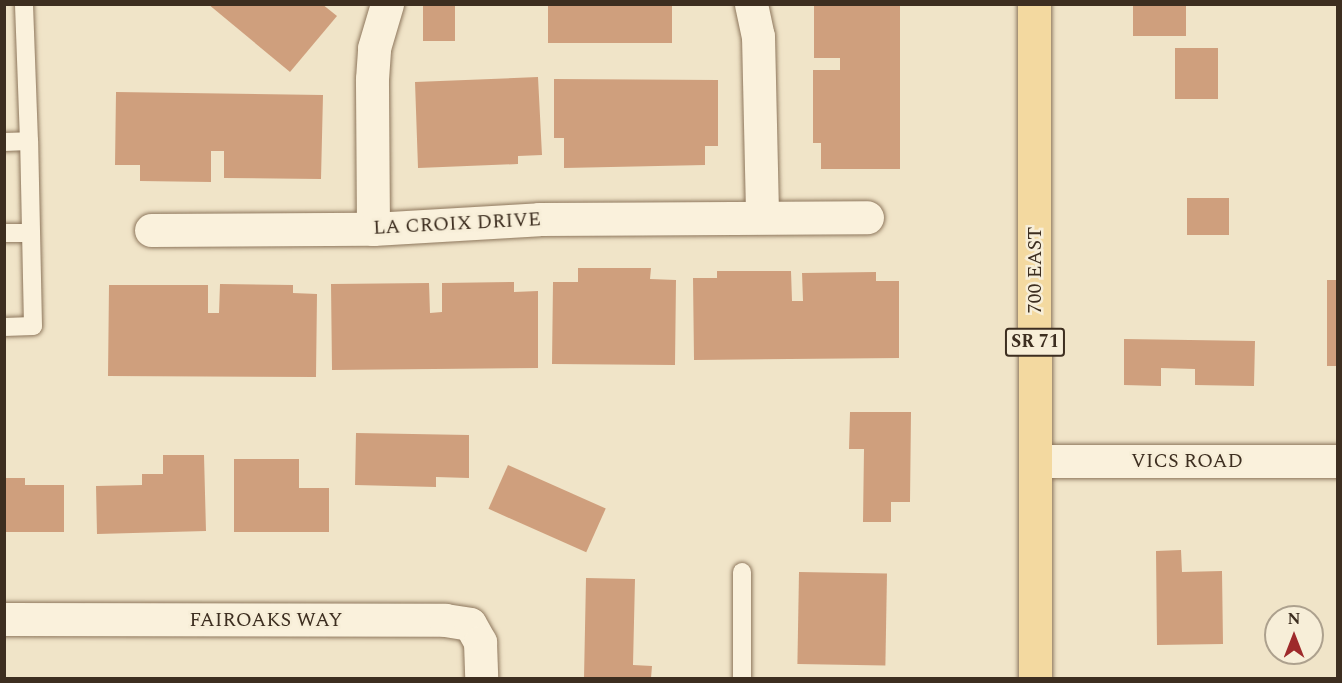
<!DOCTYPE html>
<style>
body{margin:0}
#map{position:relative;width:1342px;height:683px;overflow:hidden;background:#f0e4c8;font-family:Spectral,serif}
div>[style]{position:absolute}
.building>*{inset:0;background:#cf9f7d;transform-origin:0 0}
.roads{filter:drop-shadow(0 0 2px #8d765c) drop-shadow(0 0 2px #8d765c)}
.lane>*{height:18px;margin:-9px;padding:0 9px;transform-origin:9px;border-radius:9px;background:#faf1dc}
.street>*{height:33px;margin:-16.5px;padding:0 16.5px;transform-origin:16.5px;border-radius:16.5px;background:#faf1dc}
.primary>*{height:33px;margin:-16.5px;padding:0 16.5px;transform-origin:16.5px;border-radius:16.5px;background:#f3d9a0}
span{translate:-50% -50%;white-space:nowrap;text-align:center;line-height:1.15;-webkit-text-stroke:5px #f7eed8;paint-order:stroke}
.shield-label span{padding:2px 4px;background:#f7eed8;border:2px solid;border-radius:4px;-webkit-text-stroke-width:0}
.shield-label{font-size:18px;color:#3d2e20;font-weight:700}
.street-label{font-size:20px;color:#3d2e20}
.frame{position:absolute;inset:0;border:6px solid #3d2e20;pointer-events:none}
.north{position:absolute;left:1264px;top:605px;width:60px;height:60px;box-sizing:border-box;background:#f7eed8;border:2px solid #ada18e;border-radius:50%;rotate:0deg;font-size:16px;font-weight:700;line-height:24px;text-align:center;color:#3d2e20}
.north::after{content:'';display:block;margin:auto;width:21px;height:27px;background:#9e2a2b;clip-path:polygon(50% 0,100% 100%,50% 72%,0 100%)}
</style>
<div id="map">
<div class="building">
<i style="clip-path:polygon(208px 4px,322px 4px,337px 16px,290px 72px)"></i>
<i style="left:423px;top:4px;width:32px;height:37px"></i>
<i style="left:548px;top:4px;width:124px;height:39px"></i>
<i style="clip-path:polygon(814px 4px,900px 4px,900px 169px,821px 169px,821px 143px,813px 143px,813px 70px,840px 70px,840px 58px,814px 58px)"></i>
<i style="left:1133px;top:4px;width:53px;height:32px"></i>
<i style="left:1175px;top:48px;width:43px;height:51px"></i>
<i style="clip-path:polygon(538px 77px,542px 155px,518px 156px,518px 164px,418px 168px,415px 82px)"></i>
<i style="clip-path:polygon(554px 79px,718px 80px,718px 146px,705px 146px,705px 165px,564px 168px,564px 138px,554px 138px)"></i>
<i style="clip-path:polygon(116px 92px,323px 95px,321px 179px,224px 178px,224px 151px,211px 151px,211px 182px,140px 181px,140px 165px,115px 165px)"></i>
<i style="left:1187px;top:198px;width:42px;height:37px"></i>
<i style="clip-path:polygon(578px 268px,651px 268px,650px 279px,676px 280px,675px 365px,552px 364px,553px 282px,578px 282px)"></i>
<i style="clip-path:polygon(717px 271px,791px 271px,792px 301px,803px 301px,802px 273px,876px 272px,876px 281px,899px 281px,899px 358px,694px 360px,693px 278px,717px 278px)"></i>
<i style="left:1327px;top:280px;width:11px;height:86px"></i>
<i style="clip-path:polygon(514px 282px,514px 292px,538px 291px,538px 368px,332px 370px,331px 284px,429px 283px,430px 313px,442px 312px,442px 283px)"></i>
<i style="clip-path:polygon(220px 284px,293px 285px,293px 293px,317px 294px,316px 377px,108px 376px,109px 285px,208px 285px,208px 313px,219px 313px)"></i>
<i style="clip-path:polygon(1124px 339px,1255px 341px,1254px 386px,1195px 385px,1195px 369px,1161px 368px,1161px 386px,1124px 385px)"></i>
<i style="clip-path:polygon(850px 412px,911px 412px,910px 502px,891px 502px,891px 522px,863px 522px,864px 449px,849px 449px)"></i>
<i style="clip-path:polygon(356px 433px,469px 435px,469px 478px,436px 477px,436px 487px,355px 485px)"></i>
<i style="clip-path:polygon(163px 455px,204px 455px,206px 531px,97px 534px,96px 486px,142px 485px,142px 474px,163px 474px)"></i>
<i style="clip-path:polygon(234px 459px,299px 459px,299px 488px,329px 488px,329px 532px,234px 532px)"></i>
<i style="left:508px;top:465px;width:107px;height:48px;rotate:24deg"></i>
<i style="clip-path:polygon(4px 478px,25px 478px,25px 485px,64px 485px,64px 532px,4px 532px)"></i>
<i style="clip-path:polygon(1181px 550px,1182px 572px,1222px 571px,1223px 644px,1157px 645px,1156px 551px)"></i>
<i style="left:799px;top:572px;width:88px;height:92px;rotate:1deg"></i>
<i style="clip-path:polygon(586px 578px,635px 579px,633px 665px,652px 666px,651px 678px,584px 678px)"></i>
</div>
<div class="roads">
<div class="lane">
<i style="left:4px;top:142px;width:25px;rotate:-2deg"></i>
<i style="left:29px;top:141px;width:137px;rotate:-92.1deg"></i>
<i style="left:4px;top:233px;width:26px"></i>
<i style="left:4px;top:327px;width:29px;rotate:-2deg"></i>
<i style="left:33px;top:326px;width:185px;rotate:-91.2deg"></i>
<i style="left:742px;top:572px;width:106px;rotate:90deg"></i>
</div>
<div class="street">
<i style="left:751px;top:4px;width:33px;rotate:78deg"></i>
<i style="left:758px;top:36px;width:180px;rotate:88.7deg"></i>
<i style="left:373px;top:229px;width:150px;rotate:-90.4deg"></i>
<i style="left:372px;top:79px;width:31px;rotate:-86deg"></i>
<i style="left:374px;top:48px;width:46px;rotate:-73.5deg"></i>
<i style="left:151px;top:230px;width:222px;rotate:-0.3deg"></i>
<i style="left:373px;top:229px;width:166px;rotate:-3.4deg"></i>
<i style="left:539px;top:219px;width:328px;rotate:-0.3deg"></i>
<i style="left:1036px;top:461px;width:302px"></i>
<i style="left:4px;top:619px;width:441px;rotate:0.1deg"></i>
<i style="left:445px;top:620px;width:25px;rotate:9deg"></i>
<i style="left:470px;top:624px;width:21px;rotate:61deg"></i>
<i style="left:480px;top:642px;width:36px;rotate:88deg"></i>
</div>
<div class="primary">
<i style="left:1034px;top:4px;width:674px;rotate:89.91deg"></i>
</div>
</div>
<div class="shield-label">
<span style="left:1035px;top:342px">SR 71</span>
</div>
<div class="street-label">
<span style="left:457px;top:224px;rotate:-3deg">LA CROIX DRIVE</span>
<span style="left:1035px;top:270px;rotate:-90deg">700 EAST</span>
<span style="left:1187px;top:461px">VICS ROAD</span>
<span style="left:266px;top:620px">FAIROAKS WAY</span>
</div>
<div class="frame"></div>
<div class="north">N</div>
</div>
